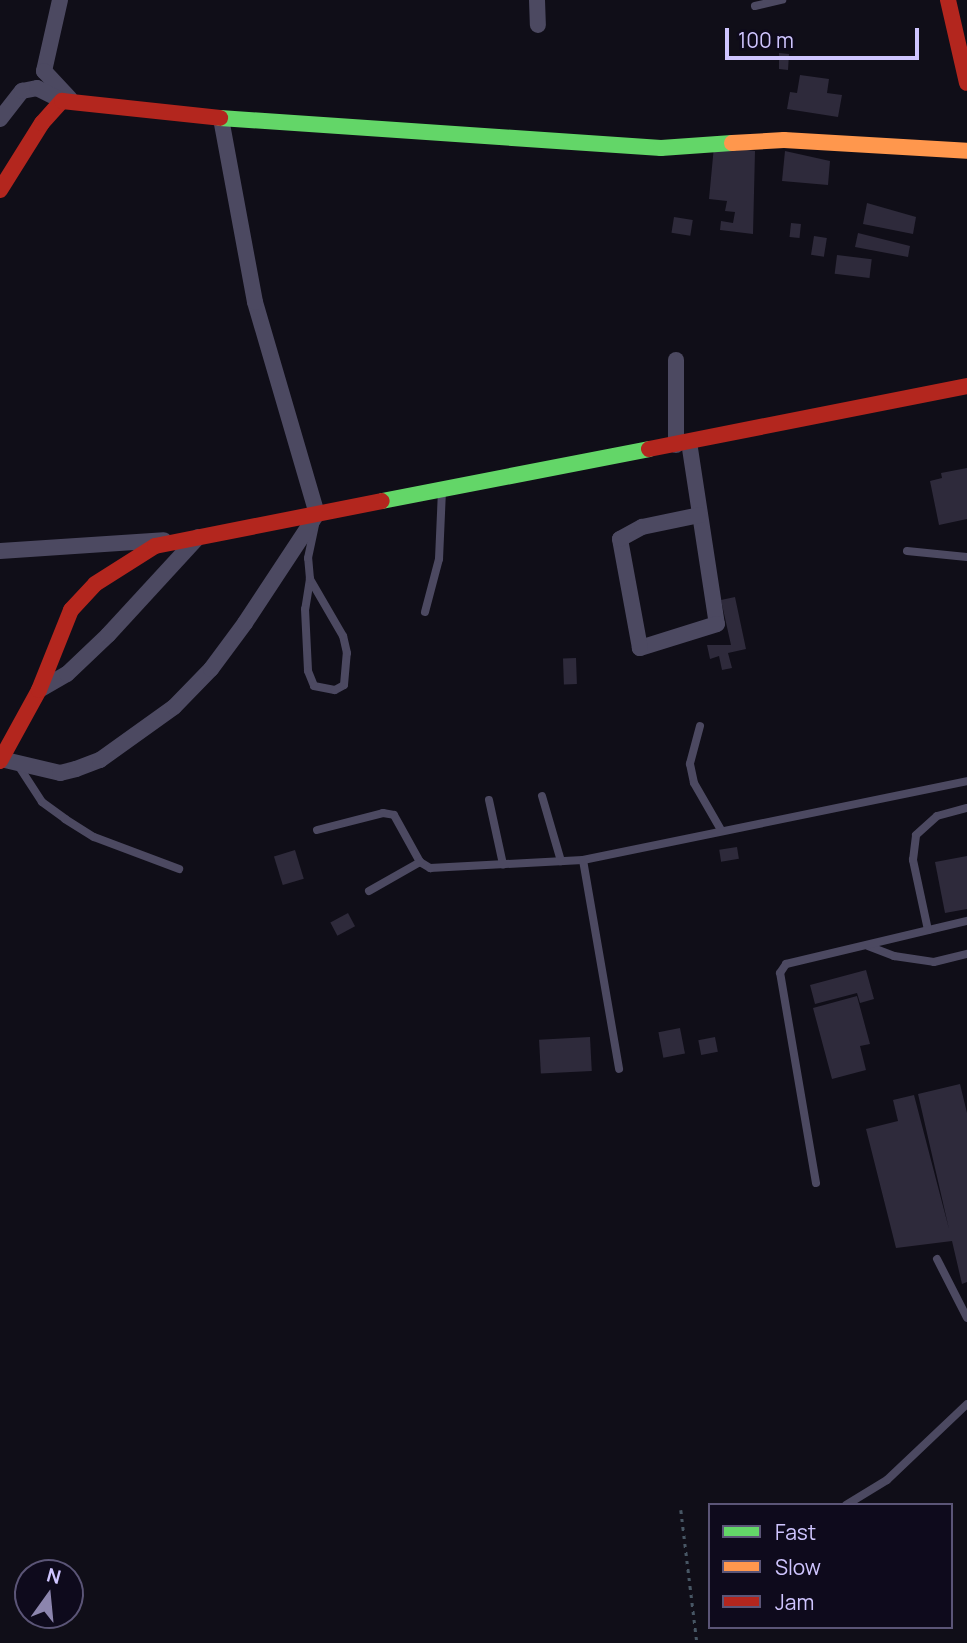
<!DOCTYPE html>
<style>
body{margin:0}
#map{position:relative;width:967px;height:1643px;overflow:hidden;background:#100e18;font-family:Manrope,sans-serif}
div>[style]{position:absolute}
.building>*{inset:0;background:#2e2a3b;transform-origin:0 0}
.path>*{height:2.5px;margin-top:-1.25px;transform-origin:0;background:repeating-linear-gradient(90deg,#475664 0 3.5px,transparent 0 8.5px)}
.lane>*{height:8px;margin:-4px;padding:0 4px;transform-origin:4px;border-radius:4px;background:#4c4961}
.street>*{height:16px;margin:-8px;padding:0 8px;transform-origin:8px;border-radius:8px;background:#4c4961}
.fast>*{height:16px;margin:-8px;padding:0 8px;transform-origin:8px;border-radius:8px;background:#63d668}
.slow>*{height:16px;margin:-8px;padding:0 8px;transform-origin:8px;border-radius:8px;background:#ff974d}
.jam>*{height:16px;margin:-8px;padding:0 8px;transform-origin:8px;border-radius:8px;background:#b3261e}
span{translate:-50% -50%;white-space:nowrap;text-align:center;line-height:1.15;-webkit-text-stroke:5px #0e0a1c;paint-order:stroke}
.legend{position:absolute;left:708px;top:1503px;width:245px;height:126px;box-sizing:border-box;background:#0e0a1c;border:2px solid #5b5577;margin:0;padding:9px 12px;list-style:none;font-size:21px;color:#cfc5ff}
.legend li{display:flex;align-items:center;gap:14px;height:35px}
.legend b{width:35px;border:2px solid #5b5577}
.north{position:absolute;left:14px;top:1559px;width:70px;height:70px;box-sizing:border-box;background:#0e0a1c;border:2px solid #5b5577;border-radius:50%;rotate:15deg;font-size:19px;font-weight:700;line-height:28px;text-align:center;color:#cfc5ff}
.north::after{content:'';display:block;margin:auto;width:24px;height:32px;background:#8c85ae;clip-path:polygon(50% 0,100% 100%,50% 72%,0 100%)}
.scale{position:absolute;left:725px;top:28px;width:194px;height:32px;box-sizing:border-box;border:4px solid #cfc5ff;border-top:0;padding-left:9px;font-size:21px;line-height:24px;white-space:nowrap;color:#cfc5ff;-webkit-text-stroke:5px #0e0a1c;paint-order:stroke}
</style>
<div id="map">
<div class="building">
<i style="clip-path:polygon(779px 53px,789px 54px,788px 70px,779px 69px)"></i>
<i style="clip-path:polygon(800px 75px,829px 79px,827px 93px,842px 95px,838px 117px,787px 109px,790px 92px,797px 93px)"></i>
<i style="clip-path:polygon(714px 146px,755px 151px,753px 234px,720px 230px,721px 221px,733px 223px,735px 212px,725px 211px,727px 201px,709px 199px)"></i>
<i style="clip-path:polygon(785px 151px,830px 161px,828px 185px,782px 181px)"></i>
<i style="clip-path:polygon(867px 203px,916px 217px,913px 234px,863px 224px)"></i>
<i style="left:674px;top:217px;width:19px;height:16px;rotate:9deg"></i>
<i style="left:791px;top:223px;width:10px;height:14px;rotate:6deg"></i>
<i style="clip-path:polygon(858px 233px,910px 246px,908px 257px,855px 247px)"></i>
<i style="left:814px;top:236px;width:13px;height:19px;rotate:9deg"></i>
<i style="left:837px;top:255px;width:35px;height:19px;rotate:7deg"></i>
<i style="clip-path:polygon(967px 468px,967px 519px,939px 525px,930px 481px,942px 478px,941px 473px)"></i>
<i style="clip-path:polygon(735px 597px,746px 649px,728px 653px,732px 668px,722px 670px,719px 656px,710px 659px,707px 645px,731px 645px,721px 600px)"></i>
<i style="left:576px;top:658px;width:26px;height:13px;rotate:88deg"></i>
<i style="left:737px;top:847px;width:12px;height:18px;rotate:81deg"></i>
<i style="left:295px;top:850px;width:30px;height:22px;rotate:73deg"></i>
<i style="clip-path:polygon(967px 856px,967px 909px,945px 913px,935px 862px)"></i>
<i style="left:348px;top:913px;width:15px;height:20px;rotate:62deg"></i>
<i style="clip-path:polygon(866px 970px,874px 999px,860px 1003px,857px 993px,815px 1004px,810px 985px)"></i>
<i style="clip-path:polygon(857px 996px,870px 1044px,860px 1046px,866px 1070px,832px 1079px,813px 1008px)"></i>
<i style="left:680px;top:1028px;width:26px;height:22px;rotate:79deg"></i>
<i style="left:590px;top:1037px;width:34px;height:51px;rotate:87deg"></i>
<i style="left:715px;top:1037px;width:15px;height:17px;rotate:79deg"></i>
<i style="clip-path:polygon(960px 1084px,967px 1113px,967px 1282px,962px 1284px,952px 1241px,896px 1248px,866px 1129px,898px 1121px,893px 1100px,914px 1095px,949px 1229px,918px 1094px)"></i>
</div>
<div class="path">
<i style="left:681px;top:1510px;width:134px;rotate:83.1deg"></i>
</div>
<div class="lane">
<i style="left:755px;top:6px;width:28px;rotate:-13deg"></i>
<i style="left:907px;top:551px;width:60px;rotate:5.7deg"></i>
<i style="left:310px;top:579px;width:30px;rotate:99deg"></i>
<i style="left:305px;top:609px;width:62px;rotate:87.2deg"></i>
<i style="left:308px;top:671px;width:16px;rotate:68deg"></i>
<i style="left:314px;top:686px;width:21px;rotate:11deg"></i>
<i style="left:335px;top:690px;width:10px;rotate:-29deg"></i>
<i style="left:344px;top:685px;width:32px;rotate:-85deg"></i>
<i style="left:347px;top:653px;width:17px;rotate:-103deg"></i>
<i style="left:343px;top:636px;width:66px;rotate:-120.1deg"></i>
<i style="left:310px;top:579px;width:21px;rotate:-95deg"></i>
<i style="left:308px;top:558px;width:35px;rotate:-78deg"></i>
<i style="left:425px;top:612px;width:55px;rotate:-75.2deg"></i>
<i style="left:439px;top:559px;width:69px;rotate:-87.5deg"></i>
<i style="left:700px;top:726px;width:39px;rotate:105deg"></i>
<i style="left:690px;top:764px;width:19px;rotate:78deg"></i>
<i style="left:694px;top:783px;width:54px;rotate:60.1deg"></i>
<i style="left:18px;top:765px;width:44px;rotate:57deg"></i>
<i style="left:42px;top:802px;width:29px;rotate:36deg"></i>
<i style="left:65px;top:819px;width:34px;rotate:32deg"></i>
<i style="left:94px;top:837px;width:91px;rotate:20.6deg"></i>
<i style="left:542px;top:796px;width:68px;rotate:73.7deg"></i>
<i style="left:489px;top:800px;width:66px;rotate:77.7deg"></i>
<i style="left:317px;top:830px;width:68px;rotate:-14.4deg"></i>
<i style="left:383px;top:813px;width:11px;rotate:10deg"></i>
<i style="left:394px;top:815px;width:54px;rotate:61deg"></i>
<i style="left:420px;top:862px;width:12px;rotate:31deg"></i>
<i style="left:430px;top:868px;width:153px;rotate:-3deg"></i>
<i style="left:583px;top:860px;width:392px;rotate:-11.6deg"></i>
<i style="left:583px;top:860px;width:212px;rotate:80.2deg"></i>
<i style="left:369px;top:891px;width:59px;rotate:-29.6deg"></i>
<i style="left:928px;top:930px;width:72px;rotate:-102.1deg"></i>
<i style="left:913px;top:860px;width:25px;rotate:-83deg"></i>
<i style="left:916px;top:835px;width:28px;rotate:-42deg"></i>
<i style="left:937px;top:816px;width:31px;rotate:-15deg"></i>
<i style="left:868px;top:946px;width:28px;rotate:21deg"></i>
<i style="left:894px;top:956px;width:40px;rotate:8.5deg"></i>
<i style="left:934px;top:962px;width:34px;rotate:-14deg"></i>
<i style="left:816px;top:1183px;width:213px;rotate:-99.7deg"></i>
<i style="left:780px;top:973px;width:11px;rotate:-56deg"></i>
<i style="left:786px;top:964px;width:186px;rotate:-13.4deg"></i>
<i style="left:937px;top:1259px;width:66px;rotate:63deg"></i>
<i style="left:846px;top:1505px;width:48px;rotate:-31.4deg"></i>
<i style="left:887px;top:1480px;width:110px;rotate:-43.5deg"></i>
</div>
<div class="street">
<i style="left:60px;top:0;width:73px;rotate:102.7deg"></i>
<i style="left:44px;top:71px;width:38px;rotate:47deg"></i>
<i style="left:537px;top:0;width:25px;rotate:88deg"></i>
<i style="left:0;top:119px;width:36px;rotate:-52deg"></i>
<i style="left:22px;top:91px;width:15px;rotate:-11deg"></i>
<i style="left:37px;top:88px;width:28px;rotate:27deg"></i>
<i style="left:676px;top:360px;width:85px;rotate:90deg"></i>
<i style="left:689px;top:442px;width:184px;rotate:81.3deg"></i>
<i style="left:717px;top:624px;width:81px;rotate:162.7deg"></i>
<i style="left:640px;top:648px;width:111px;rotate:-100.4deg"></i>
<i style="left:620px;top:539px;width:25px;rotate:-29deg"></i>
<i style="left:642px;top:527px;width:59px;rotate:-11.7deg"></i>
<i style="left:0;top:551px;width:164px;rotate:-3.8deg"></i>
<i style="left:39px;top:690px;width:32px;rotate:-30deg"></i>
<i style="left:67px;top:674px;width:57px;rotate:-43.6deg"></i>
<i style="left:108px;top:635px;width:133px;rotate:-47.4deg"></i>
<i style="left:1px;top:759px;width:61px;rotate:13.3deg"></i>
<i style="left:60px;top:773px;width:16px;rotate:-14deg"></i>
<i style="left:76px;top:769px;width:26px;rotate:-21deg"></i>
<i style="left:100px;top:760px;width:91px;rotate:-35.6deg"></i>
<i style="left:174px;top:707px;width:53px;rotate:-45.8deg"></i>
<i style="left:211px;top:669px;width:57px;rotate:-53.5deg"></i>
<i style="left:245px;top:623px;width:131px;rotate:-56.6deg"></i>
<i style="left:317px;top:514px;width:221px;rotate:-106.3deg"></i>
<i style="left:255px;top:302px;width:187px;rotate:-100.5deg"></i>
</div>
<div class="fast">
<i style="left:220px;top:118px;width:442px;rotate:3.9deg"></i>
<i style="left:661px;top:148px;width:71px;rotate:-4deg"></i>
<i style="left:382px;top:501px;width:272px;rotate:-11deg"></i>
</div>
<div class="slow">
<i style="left:732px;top:143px;width:52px;rotate:-3.3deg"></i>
<i style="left:784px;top:140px;width:183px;rotate:3.4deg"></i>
</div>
<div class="jam">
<i style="left:948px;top:0;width:85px;rotate:77.1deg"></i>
<i style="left:0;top:190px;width:79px;rotate:-57.9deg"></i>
<i style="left:42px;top:123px;width:30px;rotate:-48deg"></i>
<i style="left:62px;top:101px;width:159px;rotate:6.1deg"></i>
<i style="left:649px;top:449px;width:324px;rotate:-11.2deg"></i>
<i style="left:0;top:761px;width:81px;rotate:-61.2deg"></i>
<i style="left:39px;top:690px;width:86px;rotate:-68.2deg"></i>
<i style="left:71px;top:610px;width:35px;rotate:-47deg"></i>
<i style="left:95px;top:584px;width:71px;rotate:-32.3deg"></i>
<i style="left:155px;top:546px;width:231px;rotate:-11.2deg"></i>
</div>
<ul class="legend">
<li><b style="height:9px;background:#63d668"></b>Fast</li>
<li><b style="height:9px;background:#ff974d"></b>Slow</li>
<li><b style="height:9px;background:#b3261e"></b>Jam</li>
</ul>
<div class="north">N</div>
<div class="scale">100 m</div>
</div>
